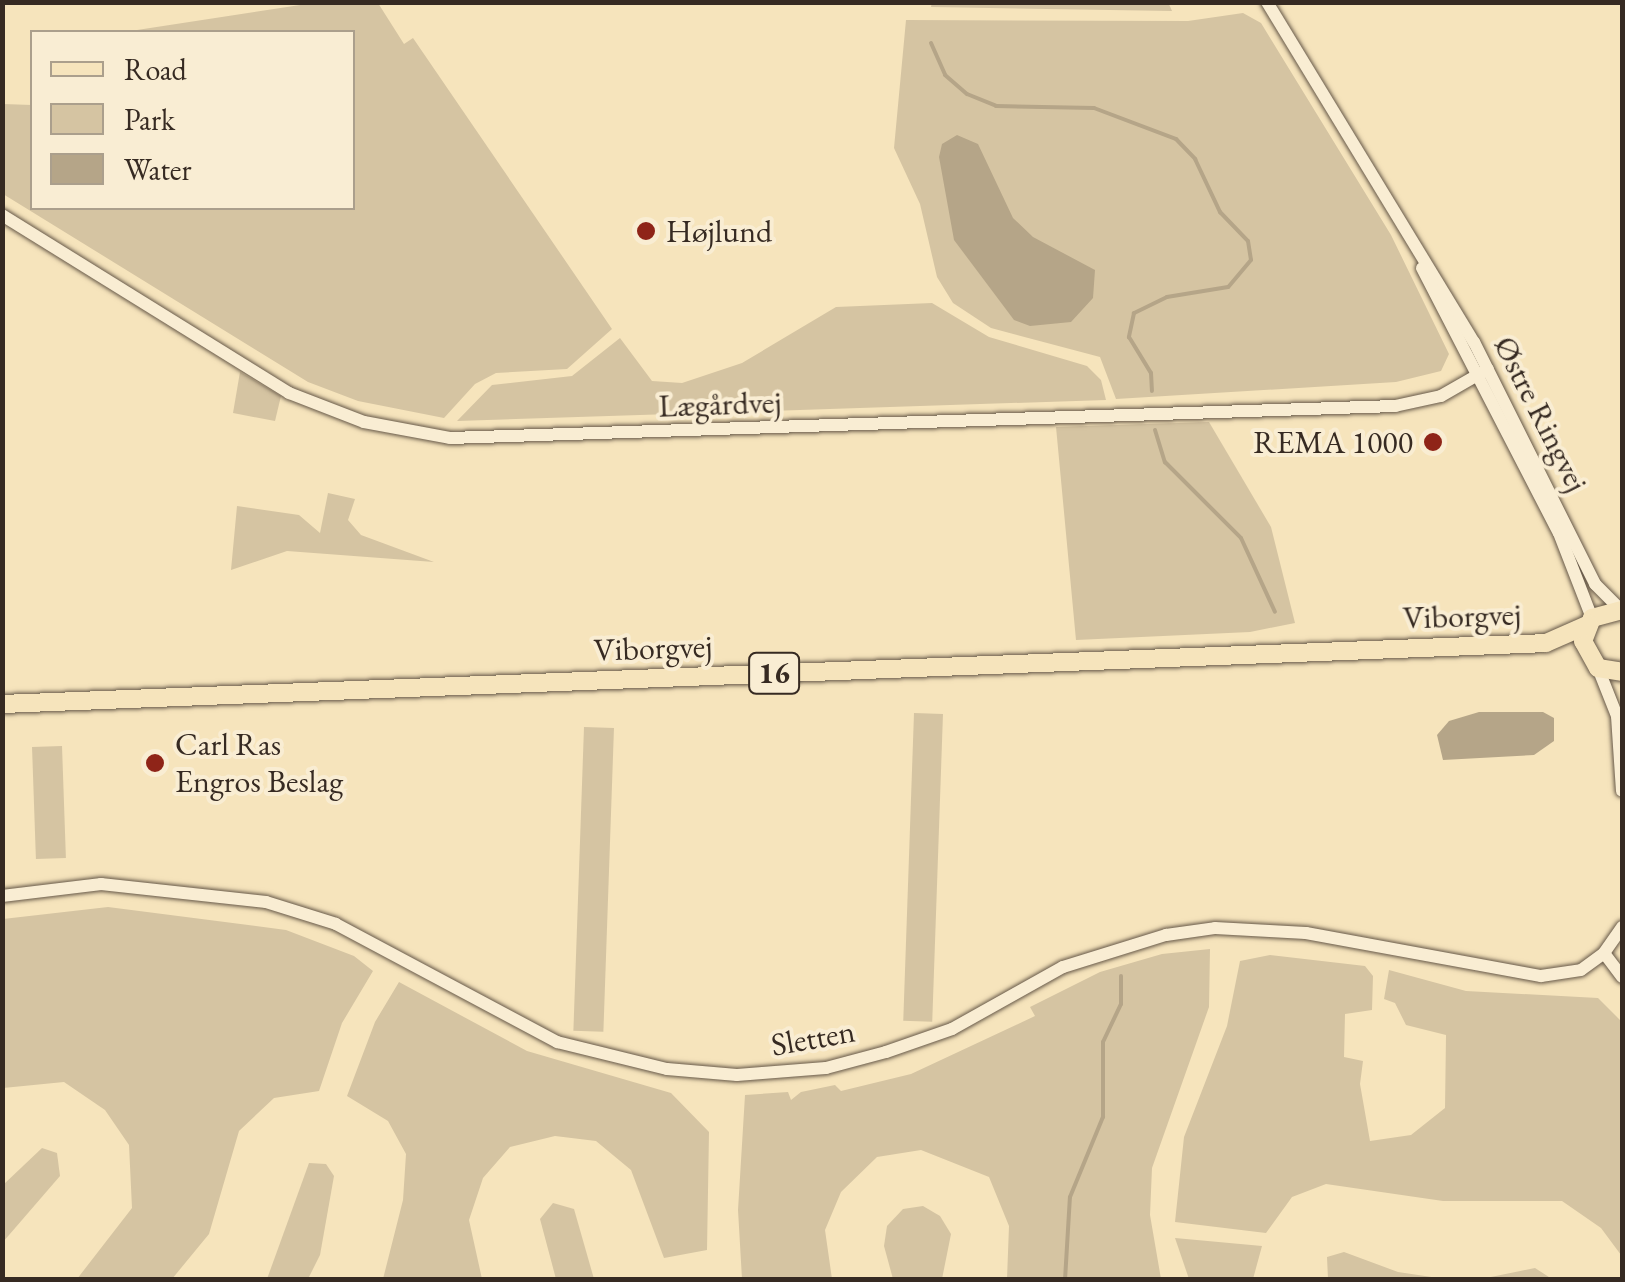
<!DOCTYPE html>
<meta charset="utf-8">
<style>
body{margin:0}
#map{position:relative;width:1625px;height:1282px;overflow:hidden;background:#f6e4bc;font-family:"EB Garamond",serif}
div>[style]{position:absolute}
.green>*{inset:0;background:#d5c4a2;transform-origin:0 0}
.water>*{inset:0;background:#b5a588}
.stream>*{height:4px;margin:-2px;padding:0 2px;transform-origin:2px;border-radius:2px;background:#b5a588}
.roads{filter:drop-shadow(0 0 2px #665848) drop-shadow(0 0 2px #665848)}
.minor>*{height:12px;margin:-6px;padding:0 6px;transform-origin:6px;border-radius:6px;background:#f9edd3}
.major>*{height:18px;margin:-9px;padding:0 9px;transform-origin:9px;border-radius:9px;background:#f6e4bc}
.dots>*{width:28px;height:28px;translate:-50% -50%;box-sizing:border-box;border:5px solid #f9edd3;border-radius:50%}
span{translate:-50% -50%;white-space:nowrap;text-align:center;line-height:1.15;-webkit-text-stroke:8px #f9edd3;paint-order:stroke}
.shield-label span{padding:2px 8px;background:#f9edd3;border:2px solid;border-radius:8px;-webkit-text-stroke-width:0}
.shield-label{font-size:30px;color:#362a22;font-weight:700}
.poi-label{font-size:32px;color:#362a22}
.left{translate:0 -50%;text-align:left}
.right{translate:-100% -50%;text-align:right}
.street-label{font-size:32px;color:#362a22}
.frame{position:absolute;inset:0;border:5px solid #362a22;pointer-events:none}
.legend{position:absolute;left:30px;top:30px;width:325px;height:180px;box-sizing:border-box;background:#f9edd3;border:2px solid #ab9f8c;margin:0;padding:12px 18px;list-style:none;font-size:30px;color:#362a22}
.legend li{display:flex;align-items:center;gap:20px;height:50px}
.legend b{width:50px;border:2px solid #ab9f8c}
</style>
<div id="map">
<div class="green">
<i style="clip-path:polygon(320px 2px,378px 3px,404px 44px,413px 38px,612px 329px,567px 369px,496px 373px,475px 384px,444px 418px,358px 401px,308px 382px,3px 194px,3px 104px,32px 105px,32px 208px,352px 208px,352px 32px,124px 32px)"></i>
<i style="clip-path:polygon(932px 2px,1168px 2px,1172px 11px,931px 7px)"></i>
<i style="clip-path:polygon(1243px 13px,1261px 23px,1391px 235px,1449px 354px,1441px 371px,1396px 382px,1116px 399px,1100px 357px,991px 328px,953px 303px,937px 277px,920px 204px,894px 148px,906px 20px,1188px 21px)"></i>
<i style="clip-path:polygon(932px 303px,989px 337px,1087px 366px,1101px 380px,1106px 400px,457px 421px,492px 385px,572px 376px,620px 338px,652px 381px,682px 383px,742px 363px,836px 307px)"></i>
<i style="clip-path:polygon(240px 372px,281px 396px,275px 421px,233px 413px)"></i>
<i style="clip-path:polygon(1209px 422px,1271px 527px,1295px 623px,1250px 632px,1076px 640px,1056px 427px)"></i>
<i style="clip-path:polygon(328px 493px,355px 499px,348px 520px,361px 535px,434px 562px,287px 551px,231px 570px,237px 506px,299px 515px,320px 533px)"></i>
<i style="left:914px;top:713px;width:29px;height:308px;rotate:2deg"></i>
<i style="left:584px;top:727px;width:30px;height:304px;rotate:2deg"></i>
<i style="left:62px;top:746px;width:112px;height:30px;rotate:88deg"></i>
<i style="clip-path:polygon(108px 907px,286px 930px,354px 956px,373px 971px,342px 1023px,319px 1091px,274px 1098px,239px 1131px,209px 1234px,172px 1279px,77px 1279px,132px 1208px,129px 1145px,105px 1110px,64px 1082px,3px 1088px,3px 919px)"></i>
<i style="clip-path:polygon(1210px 949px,1209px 1007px,1152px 1168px,1150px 1215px,1161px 1279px,1007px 1279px,1009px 1226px,989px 1177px,921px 1150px,877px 1157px,841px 1192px,825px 1230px,832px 1279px,742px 1279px,738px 1210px,745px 1095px,788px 1092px,791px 1100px,801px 1092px,835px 1085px,841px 1091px,911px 1074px,1035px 1016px,1030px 1007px,1100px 972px,1162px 954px)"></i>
<i style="clip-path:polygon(1270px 955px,1365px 966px,1373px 976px,1372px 1010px,1345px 1014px,1344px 1057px,1363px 1061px,1360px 1084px,1370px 1141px,1411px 1135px,1445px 1108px,1446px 1035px,1406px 1025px,1395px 1003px,1384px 999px,1389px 970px,1466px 991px,1598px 998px,1622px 1022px,1622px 1279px,1621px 1255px,1601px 1228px,1562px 1201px,1443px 1201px,1326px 1184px,1292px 1197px,1266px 1233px,1175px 1222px,1184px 1137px,1227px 1026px,1240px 961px)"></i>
<i style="clip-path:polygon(399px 982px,527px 1051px,671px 1093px,709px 1132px,707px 1250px,664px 1258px,631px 1170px,596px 1141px,555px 1136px,510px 1147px,483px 1178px,469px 1220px,482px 1279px,383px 1279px,403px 1200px,406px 1154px,388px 1121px,347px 1096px,375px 1022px)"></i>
<i style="clip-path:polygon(42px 1148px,57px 1153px,60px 1176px,3px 1242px,3px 1185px)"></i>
<i style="clip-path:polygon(309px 1163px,326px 1164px,334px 1176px,320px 1255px,308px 1279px,267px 1279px)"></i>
<i style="clip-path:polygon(553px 1203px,574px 1209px,594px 1279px,556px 1279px,540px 1219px)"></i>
<i style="clip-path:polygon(923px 1206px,940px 1216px,951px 1234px,942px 1279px,893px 1279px,884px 1246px,887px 1226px,903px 1209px)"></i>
<i style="clip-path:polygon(1175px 1238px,1262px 1246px,1253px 1279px,1189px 1279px)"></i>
<i style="clip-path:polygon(1344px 1252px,1398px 1272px,1445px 1279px,1328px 1279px,1327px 1257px)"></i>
<i style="clip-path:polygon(1535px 1268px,1552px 1279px,1474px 1279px,1481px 1279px)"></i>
</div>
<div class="water">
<i style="clip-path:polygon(957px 135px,978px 144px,1013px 218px,1033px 237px,1095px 270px,1093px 298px,1071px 322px,1030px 326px,1014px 320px,954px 240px,939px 157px,942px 144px)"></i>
<i style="clip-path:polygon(1479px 712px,1543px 712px,1554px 718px,1554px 741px,1534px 755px,1443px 760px,1437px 735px,1449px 721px)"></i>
</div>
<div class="stream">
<i style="left:931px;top:43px;width:35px;rotate:66deg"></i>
<i style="left:945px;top:75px;width:29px;rotate:41deg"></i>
<i style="left:967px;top:94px;width:31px;rotate:22deg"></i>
<i style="left:996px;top:106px;width:98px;rotate:1.2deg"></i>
<i style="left:1094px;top:108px;width:88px;rotate:20.7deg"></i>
<i style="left:1176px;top:139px;width:28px;rotate:46deg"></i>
<i style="left:1195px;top:159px;width:59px;rotate:64.7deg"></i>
<i style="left:1220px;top:212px;width:40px;rotate:46deg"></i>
<i style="left:1248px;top:241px;width:19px;rotate:81deg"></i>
<i style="left:1251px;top:260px;width:35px;rotate:130deg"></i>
<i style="left:1228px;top:287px;width:62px;rotate:170.7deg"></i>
<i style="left:1167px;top:297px;width:37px;rotate:154deg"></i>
<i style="left:1134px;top:313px;width:25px;rotate:102deg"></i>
<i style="left:1129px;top:337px;width:42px;rotate:58.6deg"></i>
<i style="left:1151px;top:373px;width:18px;rotate:87deg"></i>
<i style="left:1155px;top:430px;width:34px;rotate:73deg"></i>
<i style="left:1165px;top:462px;width:107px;rotate:45deg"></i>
<i style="left:1241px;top:538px;width:81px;rotate:65.3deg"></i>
<i style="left:1065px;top:1280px;width:83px;rotate:-86.6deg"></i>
<i style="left:1070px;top:1197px;width:87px;rotate:-67.6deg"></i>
<i style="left:1103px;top:1117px;width:75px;rotate:-90deg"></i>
<i style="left:1103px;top:1042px;width:42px;rotate:-64.7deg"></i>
<i style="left:1121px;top:1004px;width:28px;rotate:-90deg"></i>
</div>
<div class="roads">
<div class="minor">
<i style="left:1267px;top:2px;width:398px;rotate:58.7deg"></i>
<i style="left:1474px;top:342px;width:271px;rotate:63.4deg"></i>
<i style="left:1595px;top:584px;width:37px;rotate:45deg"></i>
<i style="left:2px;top:215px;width:338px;rotate:31.8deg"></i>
<i style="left:289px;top:393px;width:80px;rotate:21.1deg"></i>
<i style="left:364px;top:422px;width:87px;rotate:10.5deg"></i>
<i style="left:450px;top:438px;width:946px;rotate:-1.94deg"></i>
<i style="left:1395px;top:406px;width:47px;rotate:-12.3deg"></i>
<i style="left:1441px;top:396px;width:54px;rotate:-29.9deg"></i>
<i style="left:1422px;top:268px;width:298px;rotate:62.7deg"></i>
<i style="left:1559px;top:533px;width:91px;rotate:68.8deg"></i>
<i style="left:1598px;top:668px;width:52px;rotate:68.4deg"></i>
<i style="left:1617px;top:716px;width:75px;rotate:86.2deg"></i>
<i style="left:2px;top:896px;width:100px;rotate:-6.9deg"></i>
<i style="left:101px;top:884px;width:166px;rotate:6.2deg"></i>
<i style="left:266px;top:902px;width:73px;rotate:17.4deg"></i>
<i style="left:336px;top:924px;width:251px;rotate:28.1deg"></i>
<i style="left:557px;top:1042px;width:113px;rotate:13.8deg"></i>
<i style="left:667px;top:1069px;width:70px;rotate:4.9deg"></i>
<i style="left:737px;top:1075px;width:89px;rotate:-4.5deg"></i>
<i style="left:826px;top:1068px;width:62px;rotate:-14.9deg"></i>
<i style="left:886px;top:1052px;width:70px;rotate:-19.2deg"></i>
<i style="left:952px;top:1029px;width:127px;rotate:-29.2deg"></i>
<i style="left:1063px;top:967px;width:108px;rotate:-17.3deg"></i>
<i style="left:1166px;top:935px;width:49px;rotate:-8.1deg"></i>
<i style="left:1215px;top:928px;width:91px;rotate:3.1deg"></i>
<i style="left:1306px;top:933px;width:239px;rotate:10.4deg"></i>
<i style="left:1541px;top:976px;width:40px;rotate:-8.5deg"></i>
<i style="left:1581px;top:970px;width:29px;rotate:-36deg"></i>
<i style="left:1604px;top:953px;width:32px;rotate:-55deg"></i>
<i style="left:1604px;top:953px;width:30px;rotate:53deg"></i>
</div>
<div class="major">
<i style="left:1622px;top:610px;width:31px;rotate:165deg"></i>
<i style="left:1592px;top:618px;width:25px;rotate:111deg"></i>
<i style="left:1583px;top:641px;width:31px;rotate:61deg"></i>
<i style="left:1598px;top:668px;width:24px;rotate:9deg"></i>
<i style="left:2px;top:704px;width:1545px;rotate:-2.26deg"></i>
<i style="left:1546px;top:643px;width:47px;rotate:-23.8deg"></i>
</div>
</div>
<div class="dots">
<i style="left:646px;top:231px;background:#8f2418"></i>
<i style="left:1433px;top:442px;background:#8f2418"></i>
<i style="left:155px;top:763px;background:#8f2418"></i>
</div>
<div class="shield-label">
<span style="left:774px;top:673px">16</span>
</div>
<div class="poi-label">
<span class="left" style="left:666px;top:231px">Højlund</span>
<span class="right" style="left:1413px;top:442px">REMA 1000</span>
<span class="left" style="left:175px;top:763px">Carl Ras<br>Engros Beslag</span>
</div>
<div class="street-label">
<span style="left:720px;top:404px;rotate:-2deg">Lægårdvej</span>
<span style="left:1541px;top:414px;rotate:63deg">Østre Ringvej</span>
<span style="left:1462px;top:616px;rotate:-2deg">Viborgvej</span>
<span style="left:653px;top:648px;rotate:-2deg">Viborgvej</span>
<span style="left:813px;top:1038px;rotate:-10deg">Sletten</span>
</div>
<div class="frame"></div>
<ul class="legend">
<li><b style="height:12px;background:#f6e4bc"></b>Road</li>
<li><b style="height:28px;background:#d5c4a2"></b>Park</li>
<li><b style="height:28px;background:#b5a588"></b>Water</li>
</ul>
</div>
